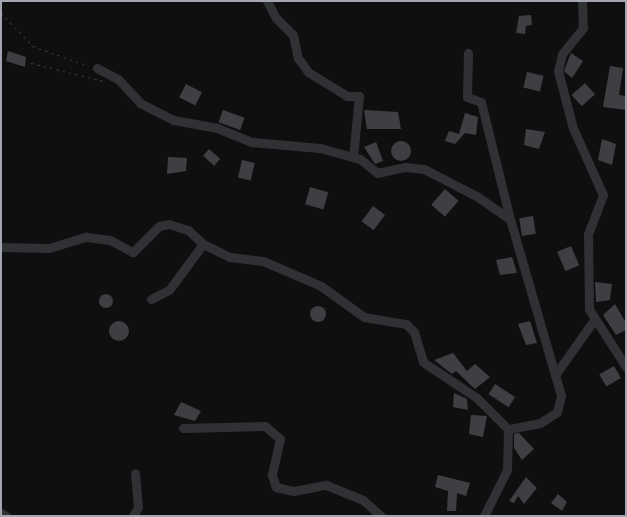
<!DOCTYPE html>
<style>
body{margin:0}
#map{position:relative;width:627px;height:517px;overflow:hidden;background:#0f0f10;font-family:"Work Sans",sans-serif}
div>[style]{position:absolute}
.building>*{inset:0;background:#3e3f43;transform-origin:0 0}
.round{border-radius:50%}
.path>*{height:1px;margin-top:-0.5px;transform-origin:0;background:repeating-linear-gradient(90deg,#36383c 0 2.5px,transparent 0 6.5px)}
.minor>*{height:9px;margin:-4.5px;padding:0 4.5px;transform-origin:4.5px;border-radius:4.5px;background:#303135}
span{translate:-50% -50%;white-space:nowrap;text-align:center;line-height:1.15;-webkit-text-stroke:4.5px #0a0a0b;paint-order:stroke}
.frame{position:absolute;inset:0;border:2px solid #a1a6b1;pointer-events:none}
</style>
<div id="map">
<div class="building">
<i style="clip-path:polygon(531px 15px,532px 25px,526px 26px,525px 34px,516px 33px,519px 16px)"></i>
<i style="clip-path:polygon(8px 51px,26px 57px,25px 67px,6px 61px)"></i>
<i style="clip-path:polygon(571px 53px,583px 61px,572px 78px,564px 71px)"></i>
<i style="clip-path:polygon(610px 66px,623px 68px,619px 95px,626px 96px,626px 110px,603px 107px)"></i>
<i style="left:527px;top:72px;width:17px;height:16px;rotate:13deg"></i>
<i style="left:585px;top:83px;width:15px;height:18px;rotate:48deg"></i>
<i style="left:186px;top:84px;width:18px;height:15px;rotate:27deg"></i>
<i style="left:223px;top:110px;width:23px;height:13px;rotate:20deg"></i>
<i style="clip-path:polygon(364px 110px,398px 112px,401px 129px,367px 129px)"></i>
<i style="clip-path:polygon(465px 113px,478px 117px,476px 135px,465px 133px,455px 144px,445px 141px,449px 131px,459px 134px)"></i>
<i style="clip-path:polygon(526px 129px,545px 132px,539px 149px,524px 145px)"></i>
<i style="clip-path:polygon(602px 139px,616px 144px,612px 165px,598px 160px)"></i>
<i class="round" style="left:391px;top:141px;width:20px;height:20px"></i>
<i style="clip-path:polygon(376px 142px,383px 161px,375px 164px,364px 147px)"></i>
<i style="left:209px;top:149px;width:15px;height:9px;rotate:42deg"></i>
<i style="clip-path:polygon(168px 157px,187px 158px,186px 171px,167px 174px)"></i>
<i style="left:242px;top:160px;width:13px;height:18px;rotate:13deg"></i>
<i style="left:310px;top:187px;width:19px;height:18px;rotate:16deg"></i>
<i style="left:445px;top:189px;width:18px;height:21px;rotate:41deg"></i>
<i style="left:373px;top:206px;width:15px;height:19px;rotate:37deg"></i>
<i style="left:533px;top:216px;width:18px;height:14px;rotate:81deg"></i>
<i style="left:571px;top:246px;width:21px;height:15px;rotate:67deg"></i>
<i style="clip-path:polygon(512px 257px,517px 273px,500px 275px,496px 260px)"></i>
<i style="clip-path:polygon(595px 282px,612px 284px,610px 300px,596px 302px)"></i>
<i class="round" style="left:99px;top:294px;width:14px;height:14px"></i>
<i style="clip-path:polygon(615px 304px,626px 323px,626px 330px,616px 335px,603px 315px)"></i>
<i class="round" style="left:310px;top:306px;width:16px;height:16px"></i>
<i class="round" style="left:109px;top:321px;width:20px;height:20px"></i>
<i style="clip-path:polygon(530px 321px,537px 343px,526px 345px,518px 324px)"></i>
<i style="clip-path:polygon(453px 353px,467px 371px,475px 364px,490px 377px,475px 389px,456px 371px,452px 374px,434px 360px)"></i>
<i style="left:614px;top:366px;width:14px;height:17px;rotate:60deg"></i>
<i style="left:495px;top:384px;width:24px;height:12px;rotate:33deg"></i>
<i style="clip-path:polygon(454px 393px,467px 399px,468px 410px,453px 407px)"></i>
<i style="clip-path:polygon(181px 402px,201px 411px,195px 421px,174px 415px)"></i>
<i style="clip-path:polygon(471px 415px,487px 416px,483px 437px,469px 434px)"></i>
<i style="clip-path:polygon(519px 433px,534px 449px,522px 460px,514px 448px,514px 434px)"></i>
<i style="clip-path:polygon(438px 475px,470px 483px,466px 496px,457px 493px,456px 511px,447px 511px,448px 491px,435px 487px)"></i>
<i style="clip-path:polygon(526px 477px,537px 488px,524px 504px,518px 496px,514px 503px,509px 501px)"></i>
<i style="clip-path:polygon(558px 494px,567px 502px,562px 511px,551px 503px)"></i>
</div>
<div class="path">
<i style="left:1px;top:1px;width:12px;rotate:90deg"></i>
<i style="left:1px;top:13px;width:46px;rotate:45.9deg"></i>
<i style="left:33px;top:46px;width:59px;rotate:19.7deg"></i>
<i style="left:31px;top:63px;width:75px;rotate:13.9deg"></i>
</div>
<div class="minor">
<i style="left:267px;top:1px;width:19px;rotate:62deg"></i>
<i style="left:276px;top:18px;width:24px;rotate:45deg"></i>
<i style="left:293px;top:35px;width:24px;rotate:78deg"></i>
<i style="left:298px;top:58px;width:17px;rotate:54deg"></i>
<i style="left:308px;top:72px;width:46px;rotate:31.6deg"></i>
<i style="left:347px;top:96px;width:12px"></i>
<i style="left:359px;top:96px;width:61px;rotate:95.6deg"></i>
<i style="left:582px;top:1px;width:27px;rotate:88deg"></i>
<i style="left:583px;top:28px;width:33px;rotate:129deg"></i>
<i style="left:562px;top:54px;width:17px;rotate:103deg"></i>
<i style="left:558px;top:71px;width:59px;rotate:75.3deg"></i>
<i style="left:573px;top:128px;width:73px;rotate:65.9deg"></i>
<i style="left:603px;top:195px;width:42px;rotate:111deg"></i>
<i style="left:588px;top:234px;width:75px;rotate:89.2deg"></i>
<i style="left:589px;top:309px;width:69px;rotate:57.5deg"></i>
<i style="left:468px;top:53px;width:44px;rotate:91.3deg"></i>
<i style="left:467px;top:97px;width:15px;rotate:20deg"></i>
<i style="left:481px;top:102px;width:121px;rotate:76.1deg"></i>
<i style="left:97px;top:68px;width:24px;rotate:28deg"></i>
<i style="left:118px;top:79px;width:33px;rotate:47deg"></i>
<i style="left:140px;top:103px;width:38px;rotate:27deg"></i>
<i style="left:174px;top:120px;width:44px;rotate:10.5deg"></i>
<i style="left:217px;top:128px;width:38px;rotate:22deg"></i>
<i style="left:252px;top:142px;width:68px;rotate:5deg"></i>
<i style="left:320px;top:148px;width:41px;rotate:15.4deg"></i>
<i style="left:360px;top:159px;width:22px;rotate:39deg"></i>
<i style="left:377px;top:173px;width:29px;rotate:-12deg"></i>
<i style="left:405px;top:167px;width:19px;rotate:6deg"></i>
<i style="left:424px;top:169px;width:61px;rotate:27.4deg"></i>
<i style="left:478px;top:197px;width:39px;rotate:35deg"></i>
<i style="left:510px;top:219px;width:184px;rotate:73.9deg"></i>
<i style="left:561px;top:396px;width:16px;rotate:104deg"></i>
<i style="left:557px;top:412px;width:20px;rotate:147deg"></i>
<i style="left:540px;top:423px;width:33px;rotate:169deg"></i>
<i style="left:508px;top:429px;width:41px;rotate:91.4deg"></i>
<i style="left:507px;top:470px;width:51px;rotate:116.6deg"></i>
<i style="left:1px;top:247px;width:48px;rotate:1.2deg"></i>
<i style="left:49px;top:248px;width:39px;rotate:-17deg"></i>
<i style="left:86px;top:237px;width:24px;rotate:7deg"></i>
<i style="left:110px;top:240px;width:26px;rotate:28deg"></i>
<i style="left:133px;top:252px;width:37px;rotate:-45deg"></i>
<i style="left:159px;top:226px;width:10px;rotate:-11deg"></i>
<i style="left:169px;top:224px;width:20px;rotate:18deg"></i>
<i style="left:188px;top:230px;width:21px;rotate:43deg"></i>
<i style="left:151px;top:299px;width:20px;rotate:-27deg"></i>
<i style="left:169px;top:290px;width:57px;rotate:-53.5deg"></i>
<i style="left:203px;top:244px;width:30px;rotate:26deg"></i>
<i style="left:230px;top:257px;width:33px;rotate:7deg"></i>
<i style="left:263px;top:261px;width:63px;rotate:23.3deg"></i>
<i style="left:321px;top:286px;width:53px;rotate:35.8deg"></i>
<i style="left:364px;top:317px;width:43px;rotate:9.5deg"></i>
<i style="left:406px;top:324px;width:11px;rotate:45deg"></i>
<i style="left:414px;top:332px;width:31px;rotate:73deg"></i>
<i style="left:423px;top:362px;width:65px;rotate:33.7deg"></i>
<i style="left:477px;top:398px;width:44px;rotate:45deg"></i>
<i style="left:555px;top:375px;width:67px;rotate:-54.7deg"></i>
<i style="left:183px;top:428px;width:82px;rotate:-1.4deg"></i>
<i style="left:265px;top:426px;width:20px;rotate:41deg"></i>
<i style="left:280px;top:439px;width:37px;rotate:103deg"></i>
<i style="left:272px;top:475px;width:13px;rotate:72deg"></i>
<i style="left:276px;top:487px;width:18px;rotate:13deg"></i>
<i style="left:294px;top:491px;width:33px;rotate:-11deg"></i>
<i style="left:326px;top:485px;width:40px;rotate:22deg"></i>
<i style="left:363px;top:500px;width:24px;rotate:42deg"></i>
<i style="left:1px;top:513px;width:6px;rotate:31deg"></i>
<i style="left:133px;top:516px;width:10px;rotate:-61deg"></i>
<i style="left:138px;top:507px;width:34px;rotate:-95deg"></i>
</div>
<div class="frame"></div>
</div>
